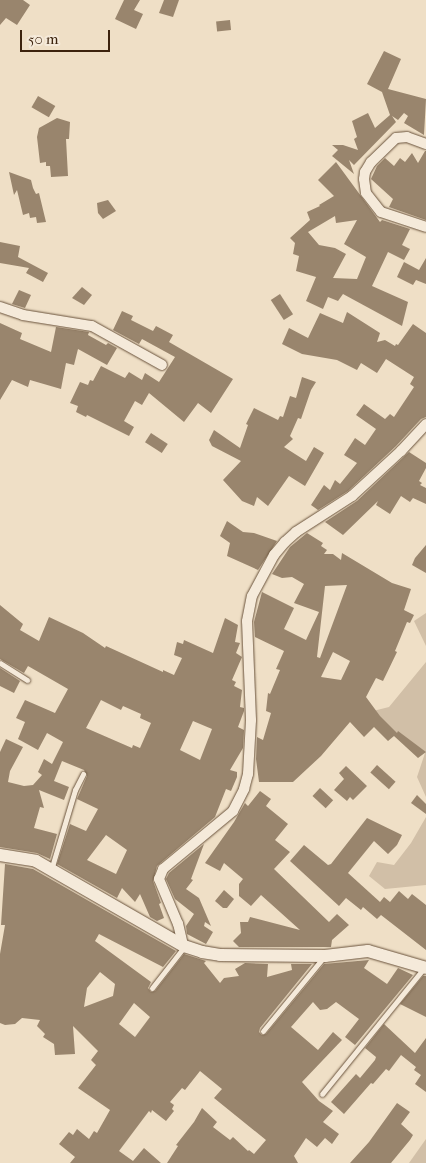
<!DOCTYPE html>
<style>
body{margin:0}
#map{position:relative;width:426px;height:1163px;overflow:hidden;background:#efdfc6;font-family:"IM FELL French Canon",serif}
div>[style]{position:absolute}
.green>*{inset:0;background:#d1bfa7}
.building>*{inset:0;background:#99856d;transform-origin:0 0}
.roads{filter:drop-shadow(0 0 1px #69523b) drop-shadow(0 0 1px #69523b)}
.service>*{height:5px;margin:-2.5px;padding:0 2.5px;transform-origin:2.5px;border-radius:2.5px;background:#f5eada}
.minor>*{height:10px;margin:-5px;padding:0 5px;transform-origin:5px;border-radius:5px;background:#f5eada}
.tertiary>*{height:12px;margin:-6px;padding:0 6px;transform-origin:6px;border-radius:6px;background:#f5eada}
span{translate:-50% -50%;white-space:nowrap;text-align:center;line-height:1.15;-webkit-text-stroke:4px #f5eada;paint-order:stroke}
.scale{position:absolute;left:20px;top:30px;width:90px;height:22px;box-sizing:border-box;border:2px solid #3c230d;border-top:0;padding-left:6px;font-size:15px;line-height:18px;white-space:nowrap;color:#3c230d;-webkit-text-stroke:4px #f5eada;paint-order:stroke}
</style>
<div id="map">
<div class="green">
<i style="clip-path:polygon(426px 613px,426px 646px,414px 621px)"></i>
<i style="clip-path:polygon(426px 662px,426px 797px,417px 777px,425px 753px,390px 729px,373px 711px,389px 707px)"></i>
<i style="clip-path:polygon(426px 817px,426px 885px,385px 889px,369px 876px,377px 862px,394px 865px,411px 843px)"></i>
<i style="clip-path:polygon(426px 1139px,426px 1163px,409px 1163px)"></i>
</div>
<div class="building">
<i style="clip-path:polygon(0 0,23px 0,30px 5px,17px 25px,6px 18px,0 25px)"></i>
<i style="clip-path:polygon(124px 0,140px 0,134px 10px,143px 14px,136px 29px,115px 19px)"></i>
<i style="clip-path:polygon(164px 0,179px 0,173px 17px,159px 13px)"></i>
<i style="left:230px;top:20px;width:10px;height:14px;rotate:84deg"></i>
<i style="clip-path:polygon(384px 51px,401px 59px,388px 89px,426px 99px,424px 135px,404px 123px,408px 116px,404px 113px,398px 120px,392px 116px,396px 122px,354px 165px,349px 160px,354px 174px,332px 156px,338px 150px,332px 145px,343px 145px,358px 150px,354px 139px,357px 137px,352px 121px,368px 113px,375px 128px,390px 115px,382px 92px,367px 84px)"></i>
<i style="left:38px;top:96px;width:20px;height:13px;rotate:30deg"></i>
<i style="clip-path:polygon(57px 118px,70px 122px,69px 139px,66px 139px,68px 176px,51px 177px,50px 166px,46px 166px,46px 162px,40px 163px,37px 137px,39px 128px)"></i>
<i style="clip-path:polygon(425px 151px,426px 151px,426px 220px,389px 207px,393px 199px,371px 179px,377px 166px,385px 158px,394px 166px,400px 158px,405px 162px,412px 153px,418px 163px)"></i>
<i style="clip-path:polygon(evenodd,336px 162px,380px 222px,382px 220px,410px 229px,402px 245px,410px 249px,404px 260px,388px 252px,372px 286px,408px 302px,402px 326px,343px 294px,338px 301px,328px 297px,323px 309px,306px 301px,316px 277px,296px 271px,299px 256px,293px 254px,295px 243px,290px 238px,310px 220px,307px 212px,320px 206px,319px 205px,334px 196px,318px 180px,336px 162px,335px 216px,336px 223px,357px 220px,344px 244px,366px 257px,357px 279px,333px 278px,346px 254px,335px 248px,319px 245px,308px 232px,335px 216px)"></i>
<i style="clip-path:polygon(9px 172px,31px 180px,33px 188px,36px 194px,39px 193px,46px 222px,37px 223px,36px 217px,30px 218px,29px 213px,23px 215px,17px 190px,14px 195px)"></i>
<i style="clip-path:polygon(108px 200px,116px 211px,103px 219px,98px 213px,97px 203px)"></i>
<i style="clip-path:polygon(0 242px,20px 246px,18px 257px,48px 273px,43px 282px,26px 273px,29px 268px,0 263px)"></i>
<i style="clip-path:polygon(426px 258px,426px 284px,416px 280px,413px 285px,397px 277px,404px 262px,419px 270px)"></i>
<i style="clip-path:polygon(82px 287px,92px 295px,84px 305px,72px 298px)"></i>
<i style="clip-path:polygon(19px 290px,31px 295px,25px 308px,12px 304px)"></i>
<i style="left:280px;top:294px;width:24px;height:11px;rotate:57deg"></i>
<i style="clip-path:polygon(122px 311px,133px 316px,131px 320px,153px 331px,156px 326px,173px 335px,169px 342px,233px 379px,211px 413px,198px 403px,184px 422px,149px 393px,142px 405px,135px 401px,124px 421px,134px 427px,129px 436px,87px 415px,86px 417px,76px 412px,78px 406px,70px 403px,80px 382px,88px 385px,90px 380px,93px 381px,101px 366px,125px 378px,129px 372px,142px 380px,145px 373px,159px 382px,175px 357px,142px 339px,139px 344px,113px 330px)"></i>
<i style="clip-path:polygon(347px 312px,380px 333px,377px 342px,385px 340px,395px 346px,396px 344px,398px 345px,413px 324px,426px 333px,426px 417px,421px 419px,396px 446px,348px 491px,318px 510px,311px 505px,324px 485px,330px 490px,335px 480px,340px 484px,357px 463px,344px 455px,355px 438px,365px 445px,376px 429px,356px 415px,364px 404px,385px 419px,390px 414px,394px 417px,414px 387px,410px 384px,414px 377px,386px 359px,377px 373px,361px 363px,357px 370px,337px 360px,302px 354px,282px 344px,289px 328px,308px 338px,320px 313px,343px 323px)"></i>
<i style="clip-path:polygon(0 323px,22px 333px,20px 339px,51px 352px,56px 327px,89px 332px,88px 335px,106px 345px,108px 343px,117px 348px,107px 365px,78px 349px,74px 365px,66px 363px,61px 389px,30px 380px,28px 387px,12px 380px,0 400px)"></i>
<i style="clip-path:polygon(302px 377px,316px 382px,311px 390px,301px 419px,298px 418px,290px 436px,293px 439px,284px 447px,306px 461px,314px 447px,324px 453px,305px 486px,289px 476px,268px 506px,257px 497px,254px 506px,242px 501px,223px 480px,241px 461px,212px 446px,209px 440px,214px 430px,240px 448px,248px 425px,246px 424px,254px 408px,278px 420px,280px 416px,283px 417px,290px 396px,296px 398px)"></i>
<i style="left:151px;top:433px;width:20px;height:11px;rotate:33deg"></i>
<i style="clip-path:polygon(409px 452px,426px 463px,426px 468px,419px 481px,422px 483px,420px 485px,426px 488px,426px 504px,413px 498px,410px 502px,401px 496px,390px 514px,376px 505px,378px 501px,343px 535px,325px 522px,357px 501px)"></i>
<i style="clip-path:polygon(227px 521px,243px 532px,254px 533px,277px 541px,258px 570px,227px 556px,230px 543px,220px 536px)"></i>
<i style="clip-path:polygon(evenodd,307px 533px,323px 543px,321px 546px,327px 550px,324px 554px,333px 554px,341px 560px,342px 553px,392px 583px,411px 589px,404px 610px,414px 615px,410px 623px,407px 622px,395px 651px,397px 652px,383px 681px,376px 678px,366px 697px,380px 716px,397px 733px,398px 731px,426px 752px,418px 758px,394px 736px,388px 741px,374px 727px,364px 737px,350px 722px,321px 756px,293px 782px,259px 782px,256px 759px,257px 737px,263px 740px,271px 713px,266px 711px,268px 693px,270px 694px,280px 670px,276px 669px,284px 651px,255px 637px,254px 622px,262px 592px,294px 608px,284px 629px,306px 640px,319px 612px,294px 603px,304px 584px,292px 577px,282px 578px,272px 574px,290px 547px,307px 533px,347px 585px,320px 658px,317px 657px,325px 586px,347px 585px,307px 533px,333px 652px,350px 661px,341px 680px,321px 677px,333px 652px)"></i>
<i style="clip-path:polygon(426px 545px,426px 573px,412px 565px,415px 558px)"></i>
<i style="clip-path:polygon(evenodd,0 605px,23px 624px,20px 630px,39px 641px,49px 617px,83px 633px,105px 648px,106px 646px,163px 672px,163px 670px,174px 675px,182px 658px,174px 655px,177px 642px,183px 644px,184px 640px,213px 653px,225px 618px,238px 625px,235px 642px,240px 643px,236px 653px,242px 657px,232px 680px,236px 682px,234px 686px,242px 690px,240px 707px,244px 708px,244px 711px,238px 727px,244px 730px,243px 748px,230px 770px,237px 772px,237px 777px,231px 791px,226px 789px,215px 817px,157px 866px,153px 881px,161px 903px,159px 904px,164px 918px,157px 921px,150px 917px,140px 894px,135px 902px,122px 888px,117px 898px,57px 864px,70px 824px,86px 831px,98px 809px,77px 799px,87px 776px,84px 770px,62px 761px,54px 781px,69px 787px,64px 800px,39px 790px,44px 808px,40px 807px,34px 828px,57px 834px,50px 859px,37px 853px,0 847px,0 752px,6px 739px,23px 747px,10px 771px,8px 782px,24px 786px,33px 785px,42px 775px,38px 772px,44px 759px,52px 764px,63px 742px,47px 733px,38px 750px,18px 739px,25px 722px,16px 718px,25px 700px,55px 713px,68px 689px,28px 666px,24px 673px,0 659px,0 605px,101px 700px,121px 710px,123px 706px,141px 714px,140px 718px,151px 723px,140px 748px,133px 745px,132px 748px,86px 728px,101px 700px,0 605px,193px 721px,212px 729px,200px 760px,180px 750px,193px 721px,0 605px,106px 835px,127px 850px,116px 874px,87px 860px,106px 835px)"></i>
<i style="clip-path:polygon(0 668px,20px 681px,14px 693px,0 686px)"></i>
<i style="left:377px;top:765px;width:25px;height:10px;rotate:42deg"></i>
<i style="clip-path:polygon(346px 766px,367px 786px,353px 800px,350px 797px,347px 801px,334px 790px,344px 779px,339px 773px)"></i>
<i style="left:320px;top:788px;width:18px;height:11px;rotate:43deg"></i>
<i style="clip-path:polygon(260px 791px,271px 799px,266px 806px,288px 824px,275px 840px,290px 852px,274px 869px,329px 922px,337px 914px,349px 925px,332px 940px,331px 947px,239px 947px,233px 941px,241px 933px,240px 922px,248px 922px,250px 917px,300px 930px,261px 895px,251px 906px,239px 896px,239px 884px,243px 879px,224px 863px,220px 871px,205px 863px,234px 822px,245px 803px,248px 806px)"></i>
<i style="clip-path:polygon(417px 795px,426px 804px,426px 814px,411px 803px)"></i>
<i style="clip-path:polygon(367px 818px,402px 835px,397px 845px,388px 854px,374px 841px,348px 873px,380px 902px,384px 897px,390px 902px,399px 891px,408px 899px,412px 894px,426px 905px,426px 950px,381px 915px,377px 919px,363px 907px,361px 910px,346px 898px,339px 906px,290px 861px,304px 845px,328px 865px,331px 864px)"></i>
<i style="clip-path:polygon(204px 844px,191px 879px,193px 880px,186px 889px,199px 898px,211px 926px,205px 922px,204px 926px,213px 932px,206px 944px,187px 934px,186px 926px,194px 914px,175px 899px,166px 879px,169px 873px)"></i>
<i style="clip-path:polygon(evenodd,5px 864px,33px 869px,176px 951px,163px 967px,99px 934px,95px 941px,151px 982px,148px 988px,151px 992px,155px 991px,184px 954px,206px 961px,204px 963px,220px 983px,224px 978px,239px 976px,235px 969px,245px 963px,268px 964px,267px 977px,292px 970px,291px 964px,312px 964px,260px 1028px,259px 1032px,262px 1035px,266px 1034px,324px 964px,369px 960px,364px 968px,387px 984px,398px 968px,413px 975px,355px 1045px,345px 1037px,359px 1019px,336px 1002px,327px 1009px,320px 1010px,313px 1002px,291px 1027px,318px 1050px,333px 1032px,342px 1040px,302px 1082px,319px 1101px,333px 1111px,323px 1122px,339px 1134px,332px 1144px,325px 1138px,317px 1147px,306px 1138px,294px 1156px,298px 1163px,167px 1163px,178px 1146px,176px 1145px,194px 1122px,202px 1108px,217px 1122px,213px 1127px,230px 1140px,233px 1137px,248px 1151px,249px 1150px,254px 1154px,266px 1140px,214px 1098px,222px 1089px,200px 1071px,185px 1090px,182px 1088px,170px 1102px,174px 1105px,172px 1109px,174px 1111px,166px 1121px,152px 1110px,151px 1113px,149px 1111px,119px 1151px,133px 1161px,144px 1148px,161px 1163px,70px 1163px,75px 1157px,59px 1144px,69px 1132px,73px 1135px,77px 1129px,89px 1139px,94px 1131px,97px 1133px,110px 1110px,78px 1088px,96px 1065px,91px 1060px,98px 1051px,73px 1026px,75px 1054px,55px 1055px,54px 1044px,43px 1037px,45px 1034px,37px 1026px,40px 1020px,22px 1018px,15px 1024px,5px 1025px,0 1023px,0 954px,5px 925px,1px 925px,5px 864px,100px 972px,115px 984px,113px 996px,84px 1007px,87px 988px,100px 972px,5px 864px,134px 1003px,150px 1017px,135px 1037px,119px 1024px,134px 1003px)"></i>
<i style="clip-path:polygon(224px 890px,234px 899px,227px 908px,223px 908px,215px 901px)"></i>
<i style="clip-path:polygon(423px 976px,426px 976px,426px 1017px,400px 1004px)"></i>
<i style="clip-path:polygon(384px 1024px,415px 1053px,426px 1038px,426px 1092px,415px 1084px,421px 1075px,414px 1070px,416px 1067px,401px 1055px,389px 1071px,386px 1069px,373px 1084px,371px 1083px,344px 1114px,331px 1102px,356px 1074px,360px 1078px,375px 1060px,376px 1057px,365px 1048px)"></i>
<i style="clip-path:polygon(397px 1103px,410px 1112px,401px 1124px,413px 1135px,410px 1140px,391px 1163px,350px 1163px,369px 1142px)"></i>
</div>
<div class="roads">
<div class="service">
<i style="left:0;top:663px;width:32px;rotate:32deg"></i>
<i style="left:51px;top:870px;width:84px;rotate:-73.3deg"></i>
<i style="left:75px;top:790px;width:18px;rotate:-63deg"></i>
<i style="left:152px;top:988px;width:52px;rotate:-52deg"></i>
<i style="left:263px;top:1031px;width:94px;rotate:-50.6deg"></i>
<i style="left:322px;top:1094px;width:162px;rotate:-51deg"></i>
</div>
<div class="minor">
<i style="left:426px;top:144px;width:20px;rotate:-160deg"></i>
<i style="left:407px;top:137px;width:11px;rotate:175deg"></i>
<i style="left:396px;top:138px;width:35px;rotate:136deg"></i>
<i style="left:371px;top:162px;width:12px;rotate:121deg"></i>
<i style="left:365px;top:172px;width:7px;rotate:98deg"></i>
<i style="left:364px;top:179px;width:14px;rotate:82deg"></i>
<i style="left:366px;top:193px;width:24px;rotate:52deg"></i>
<i style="left:381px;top:212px;width:47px;rotate:18.4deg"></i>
<i style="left:0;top:307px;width:24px;rotate:19deg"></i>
<i style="left:23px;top:315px;width:70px;rotate:9.1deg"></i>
<i style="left:92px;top:326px;width:80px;rotate:29.1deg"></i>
<i style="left:183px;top:945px;width:22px;rotate:-103deg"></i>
<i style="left:178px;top:924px;width:49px;rotate:-112.9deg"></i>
<i style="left:159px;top:879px;width:11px;rotate:-68deg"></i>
<i style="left:163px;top:869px;width:91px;rotate:-39.6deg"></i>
<i style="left:233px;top:811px;width:25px;rotate:-63deg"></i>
<i style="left:244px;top:789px;width:16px;rotate:-75deg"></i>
<i style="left:248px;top:774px;width:54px;rotate:-86.8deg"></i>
<i style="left:251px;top:720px;width:99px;rotate:-92.3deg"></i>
<i style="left:247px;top:621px;width:25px;rotate:-79deg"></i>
<i style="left:252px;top:596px;width:47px;rotate:-61.8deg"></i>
<i style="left:274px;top:555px;width:17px;rotate:-50deg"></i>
<i style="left:285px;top:542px;width:15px;rotate:-42deg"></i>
<i style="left:296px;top:532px;width:67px;rotate:-32.7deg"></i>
<i style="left:352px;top:496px;width:67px;rotate:-42.6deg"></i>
<i style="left:401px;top:451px;width:37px;rotate:-47deg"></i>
</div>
<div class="tertiary">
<i style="left:0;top:855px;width:36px;rotate:9deg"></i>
<i style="left:36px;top:861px;width:171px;rotate:29.9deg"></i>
<i style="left:184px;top:946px;width:19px;rotate:18deg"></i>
<i style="left:202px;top:952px;width:18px;rotate:9deg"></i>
<i style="left:220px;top:955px;width:105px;rotate:0.5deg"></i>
<i style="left:325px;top:956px;width:43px;rotate:-6.6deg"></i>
<i style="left:368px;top:951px;width:60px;rotate:16.3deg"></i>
</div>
</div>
<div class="scale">50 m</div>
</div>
